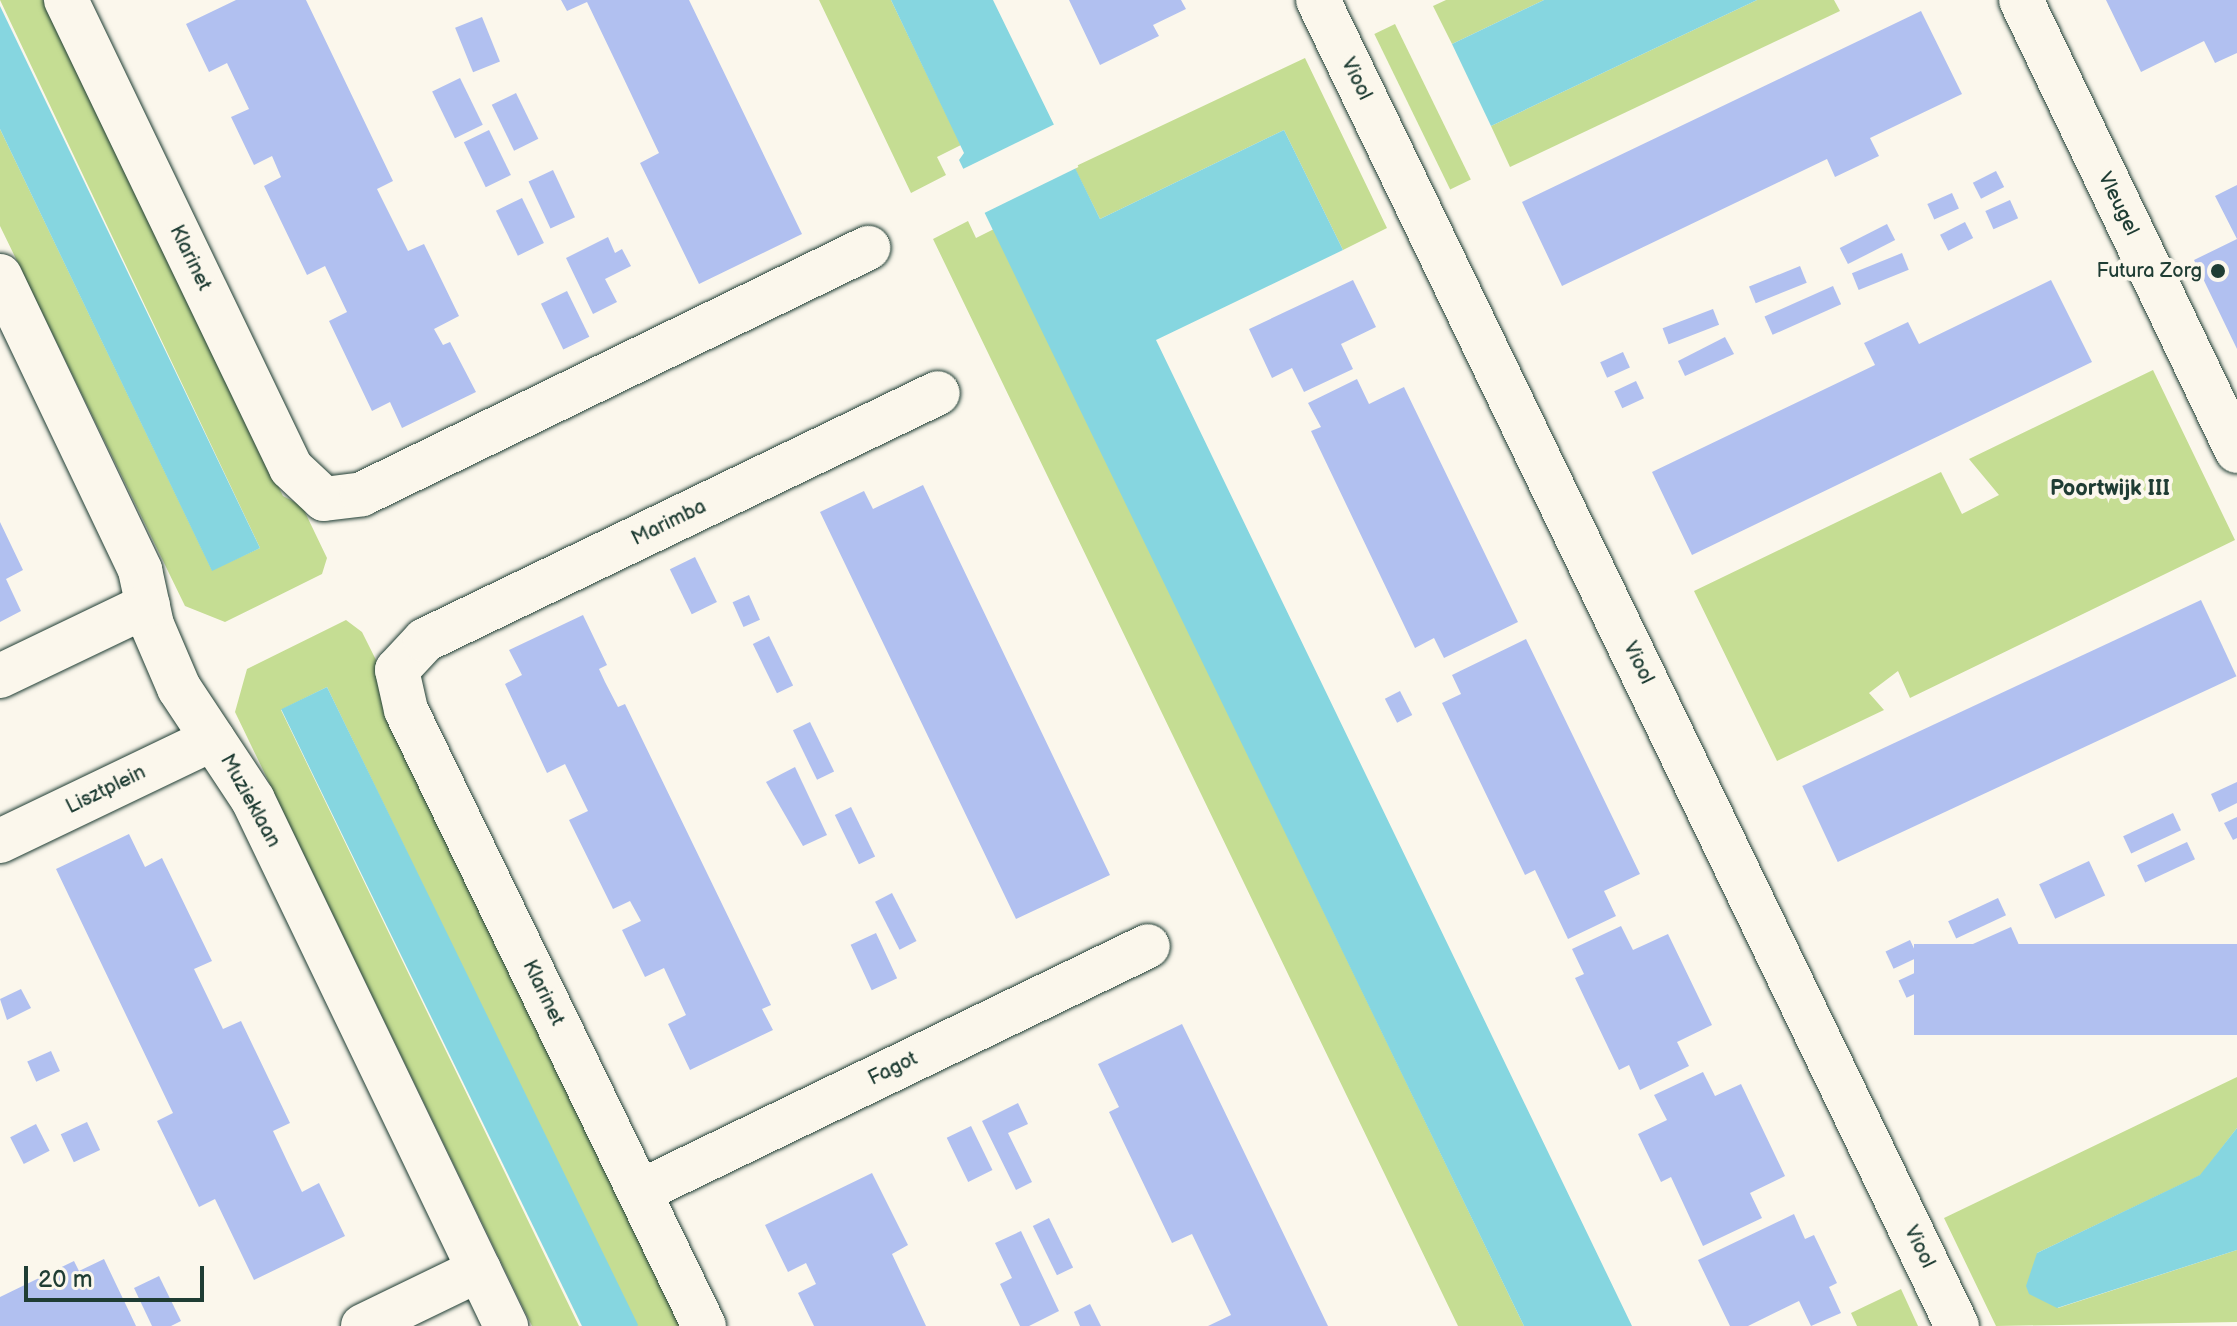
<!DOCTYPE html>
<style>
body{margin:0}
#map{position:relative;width:2237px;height:1326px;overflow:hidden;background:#fbf7ec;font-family:"Balsamiq Sans",sans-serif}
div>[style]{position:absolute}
.green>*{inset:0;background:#c5dd93;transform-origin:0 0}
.water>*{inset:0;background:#86d6e0;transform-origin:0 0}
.pier>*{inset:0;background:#fbf7ec;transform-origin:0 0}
.building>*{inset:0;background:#b1c0f0;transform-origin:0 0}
.roads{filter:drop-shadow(0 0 2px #1f3d34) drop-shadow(0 0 2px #1f3d34)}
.minor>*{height:44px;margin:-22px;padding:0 22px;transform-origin:22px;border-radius:22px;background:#fbf7ec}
.dots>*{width:22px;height:22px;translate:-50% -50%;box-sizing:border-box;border:4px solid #fbf7ec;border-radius:50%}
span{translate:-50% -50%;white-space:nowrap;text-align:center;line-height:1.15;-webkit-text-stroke:8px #fbf7ec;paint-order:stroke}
.street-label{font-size:20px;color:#1f3d34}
.poi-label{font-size:20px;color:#1f3d34}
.right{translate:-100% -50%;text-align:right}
.neighbourhood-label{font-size:22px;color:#1f3d34;font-weight:700}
.scale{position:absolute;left:24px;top:1266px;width:180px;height:36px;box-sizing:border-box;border:4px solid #1f3d34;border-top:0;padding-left:10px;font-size:24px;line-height:28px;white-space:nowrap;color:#1f3d34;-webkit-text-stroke:6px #fbf7ec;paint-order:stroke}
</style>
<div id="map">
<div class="green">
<i style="clip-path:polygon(0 0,43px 0,283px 496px,302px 506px,327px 558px,322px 574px,225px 622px,185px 606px,0 226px,0 129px,212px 570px,260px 548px)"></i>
<i style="clip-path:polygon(819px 0,891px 0,961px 145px,937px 157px,946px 175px,911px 193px)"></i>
<i style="clip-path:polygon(1446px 0,1544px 0,1452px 44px,1433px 6px)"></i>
<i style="clip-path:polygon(1757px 0,1834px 0,1840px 11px,1510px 167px,1491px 126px)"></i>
<i style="left:1395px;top:24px;width:173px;height:23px;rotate:64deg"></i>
<i style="clip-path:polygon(1305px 58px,1387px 228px,1343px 250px,1284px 130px,1100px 219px,1074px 167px)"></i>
<i style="clip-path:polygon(968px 221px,976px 238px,994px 229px,1524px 1326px,1458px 1326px,933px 239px)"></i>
<i style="clip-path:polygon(2153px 370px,2235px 540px,1910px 698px,1898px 671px,1869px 693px,1884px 710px,1777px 761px,1694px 591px,1941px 472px,1962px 514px,1999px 495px,1969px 459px)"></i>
<i style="clip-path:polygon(346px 620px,362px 632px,382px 672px,681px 1326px,636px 1326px,327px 687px,281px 710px,579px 1326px,532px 1326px,235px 712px,247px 669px)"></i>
<i style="clip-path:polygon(2237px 1077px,2237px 1128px,2201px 1175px,2037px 1253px,2058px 1308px,2237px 1250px,2237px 1322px,1996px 1326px,1944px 1218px)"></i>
<i style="clip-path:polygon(1901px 1289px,1918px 1326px,1857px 1326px,1851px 1313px)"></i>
</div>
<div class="water">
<i style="clip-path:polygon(891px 0,993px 0,1100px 219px,1284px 130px,1343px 250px,1156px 340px,1632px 1326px,1524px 1326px,959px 160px,964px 153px)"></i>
<i style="clip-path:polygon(1544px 0,1757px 0,1491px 126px,1452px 44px)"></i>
<i style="clip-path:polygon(0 6px,260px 548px,212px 571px,0 129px)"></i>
<i style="left:327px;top:687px;width:710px;height:51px;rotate:64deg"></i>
<i style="clip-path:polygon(2237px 1128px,2237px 1250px,2057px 1308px,2029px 1294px,2026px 1286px,2037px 1253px,2200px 1175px)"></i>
</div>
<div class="pier">
<i style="left:1057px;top:123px;width:49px;height:107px;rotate:64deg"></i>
</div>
<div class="building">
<i style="clip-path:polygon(236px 0,306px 0,393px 181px,377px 189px,408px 251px,424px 244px,459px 316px,434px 329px,443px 345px,450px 342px,476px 392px,402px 428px,390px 402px,372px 411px,329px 321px,347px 312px,325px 266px,307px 275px,264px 186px,281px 177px,272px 156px,254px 165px,231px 117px,249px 109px,227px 63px,209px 72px,186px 24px)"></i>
<i style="clip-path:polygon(561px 0,689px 0,802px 234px,699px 284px,640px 163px,659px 153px,623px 77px,587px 2px,567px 11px)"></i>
<i style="clip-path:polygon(1069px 0,1181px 0,1186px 9px,1153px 25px,1159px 36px,1100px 65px)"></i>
<i style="clip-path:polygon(2106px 0,2237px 0,2237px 53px,2215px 63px,2204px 41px,2141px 72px)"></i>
<i style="clip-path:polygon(1921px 11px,1962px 94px,1870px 138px,1879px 156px,1835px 177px,1827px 159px,1562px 286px,1522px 202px)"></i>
<i style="left:482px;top:17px;width:48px;height:29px;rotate:68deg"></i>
<i style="left:460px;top:78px;width:52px;height:31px;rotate:64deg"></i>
<i style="left:516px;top:93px;width:51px;height:27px;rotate:64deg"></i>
<i style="left:489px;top:130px;width:50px;height:28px;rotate:64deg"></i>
<i style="left:553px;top:170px;width:52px;height:27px;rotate:65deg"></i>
<i style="left:1996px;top:171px;width:18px;height:26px;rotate:63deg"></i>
<i style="clip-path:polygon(2237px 185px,2237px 349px,2194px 260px,2237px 239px,2215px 196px)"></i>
<i style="left:1952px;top:193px;width:17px;height:27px;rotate:66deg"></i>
<i style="left:522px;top:198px;width:50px;height:29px;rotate:64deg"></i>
<i style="left:2010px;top:200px;width:20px;height:27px;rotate:66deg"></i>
<i style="left:1965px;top:222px;width:18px;height:28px;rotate:63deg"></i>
<i style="left:1887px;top:224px;width:18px;height:53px;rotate:63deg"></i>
<i style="clip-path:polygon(608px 237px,615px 253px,622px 249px,631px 266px,605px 279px,617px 302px,593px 314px,566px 258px)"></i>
<i style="left:1902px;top:253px;width:18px;height:54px;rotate:68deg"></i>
<i style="left:1800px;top:266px;width:18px;height:55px;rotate:68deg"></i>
<i style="clip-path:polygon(1353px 280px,1376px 327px,1341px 344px,1353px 369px,1304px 392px,1292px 368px,1272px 378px,1249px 329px)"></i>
<i style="clip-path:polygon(2051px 280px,2092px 362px,1692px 555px,1652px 472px,1875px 365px,1864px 343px,1908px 322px,1919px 344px)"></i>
<i style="left:1833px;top:286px;width:20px;height:75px;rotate:66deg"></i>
<i style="left:567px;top:291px;width:51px;height:29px;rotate:64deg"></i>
<i style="left:1713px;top:309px;width:17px;height:54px;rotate:69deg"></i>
<i style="clip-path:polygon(1725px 337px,1734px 354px,1685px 376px,1678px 361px)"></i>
<i style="left:1623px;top:352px;width:17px;height:25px;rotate:66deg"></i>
<i style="clip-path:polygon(1357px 379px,1369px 404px,1404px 387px,1518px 622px,1444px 658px,1434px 638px,1415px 648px,1311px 431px,1321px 427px,1308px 403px)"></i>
<i style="left:1636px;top:381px;width:19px;height:24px;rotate:65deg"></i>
<i style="clip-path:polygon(923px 485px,1110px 875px,1016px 919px,820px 512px,864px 491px,873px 509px)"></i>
<i style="clip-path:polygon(0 522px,23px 570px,6px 579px,21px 611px,0 622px)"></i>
<i style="left:695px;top:557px;width:50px;height:28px;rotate:64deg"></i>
<i style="left:749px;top:595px;width:27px;height:18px;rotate:66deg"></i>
<i style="left:2201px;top:600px;width:84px;height:440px;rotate:65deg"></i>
<i style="clip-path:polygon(583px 615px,607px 665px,599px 669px,605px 682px,618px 707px,625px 704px,771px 1005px,762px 1009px,773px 1030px,690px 1070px,668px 1024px,686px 1015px,664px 968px,645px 977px,622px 930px,641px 921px,630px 901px,613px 909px,569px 820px,588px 811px,565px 764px,547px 773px,505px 684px,522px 675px,509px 650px)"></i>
<i style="left:769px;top:636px;width:55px;height:18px;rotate:64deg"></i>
<i style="clip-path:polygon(1526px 639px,1640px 874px,1604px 891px,1616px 916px,1568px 939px,1535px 870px,1525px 875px,1442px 703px,1461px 694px,1452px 675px)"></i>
<i style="left:1400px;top:691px;width:27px;height:17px;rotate:63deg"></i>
<i style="left:810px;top:722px;width:55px;height:19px;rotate:64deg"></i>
<i style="clip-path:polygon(795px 767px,827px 835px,803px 846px,766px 782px)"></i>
<i style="clip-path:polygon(2237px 782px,2237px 803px,2219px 812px,2211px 794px)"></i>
<i style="left:851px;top:807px;width:55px;height:18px;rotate:64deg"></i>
<i style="left:2173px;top:813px;width:19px;height:55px;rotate:65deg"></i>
<i style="clip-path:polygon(2237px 817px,2237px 838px,2233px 840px,2224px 823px)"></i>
<i style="clip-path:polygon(129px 834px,145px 867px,162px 858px,212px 961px,194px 969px,209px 1000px,223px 1029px,241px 1021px,290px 1123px,273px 1131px,288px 1163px,302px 1192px,319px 1183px,345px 1236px,254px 1280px,215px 1199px,199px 1207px,157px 1121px,173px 1113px,56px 869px)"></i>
<i style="left:2187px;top:842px;width:19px;height:55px;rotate:65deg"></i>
<i style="left:2089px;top:861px;width:38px;height:55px;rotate:65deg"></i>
<i style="left:892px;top:893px;width:54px;height:19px;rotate:63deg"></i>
<i style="left:1998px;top:898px;width:19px;height:55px;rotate:65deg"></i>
<i style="clip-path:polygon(1621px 926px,1633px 950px,1668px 934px,1712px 1025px,1677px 1042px,1689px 1066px,1640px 1090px,1629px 1065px,1619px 1070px,1575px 978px,1584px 974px,1572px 949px)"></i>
<i style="left:2011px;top:927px;width:20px;height:54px;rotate:66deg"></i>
<i style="left:876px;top:933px;width:50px;height:28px;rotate:65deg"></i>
<i style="left:1910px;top:940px;width:19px;height:27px;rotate:65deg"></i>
<i style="left:2237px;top:944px;width:91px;height:323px;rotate:90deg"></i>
<i style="left:1923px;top:969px;width:19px;height:27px;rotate:65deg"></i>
<i style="clip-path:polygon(21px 989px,31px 1008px,7px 1020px,0 999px)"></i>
<i style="clip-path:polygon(1182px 1024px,1204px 1069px,1328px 1326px,1208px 1326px,1231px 1315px,1192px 1234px,1172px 1243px,1109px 1112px,1119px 1107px,1098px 1064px)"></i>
<i style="left:51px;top:1051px;width:22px;height:26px;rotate:66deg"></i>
<i style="clip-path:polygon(1703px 1072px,1715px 1096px,1741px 1084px,1785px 1176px,1750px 1193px,1762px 1218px,1703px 1246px,1671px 1177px,1661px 1182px,1638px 1134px,1667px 1120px,1654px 1095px)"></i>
<i style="clip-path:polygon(1018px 1103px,1028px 1124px,1008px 1133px,1032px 1182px,1016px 1190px,982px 1121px)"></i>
<i style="left:87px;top:1122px;width:31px;height:29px;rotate:65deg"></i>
<i style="left:36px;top:1124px;width:30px;height:29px;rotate:63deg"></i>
<i style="left:971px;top:1126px;width:49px;height:27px;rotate:64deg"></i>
<i style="clip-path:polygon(872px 1173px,908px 1245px,892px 1254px,926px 1326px,814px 1326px,798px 1293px,816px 1284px,806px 1263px,788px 1272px,765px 1225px)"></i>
<i style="clip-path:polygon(1794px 1214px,1805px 1239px,1814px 1235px,1837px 1283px,1829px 1287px,1841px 1313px,1811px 1326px,1799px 1301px,1748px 1326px,1730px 1326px,1698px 1260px)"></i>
<i style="left:1049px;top:1218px;width:55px;height:18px;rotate:64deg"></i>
<i style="clip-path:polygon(1021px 1231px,1059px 1311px,1029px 1326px,1020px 1326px,1000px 1284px,1012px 1278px,995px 1243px)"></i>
<i style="clip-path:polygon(104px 1259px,136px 1326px,0 1326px,0 1297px,74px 1261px,79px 1271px)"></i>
<i style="clip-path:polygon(159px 1276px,181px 1321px,171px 1326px,152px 1326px,134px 1288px)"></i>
<i style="clip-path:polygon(1090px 1304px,1101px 1326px,1080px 1326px,1074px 1312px)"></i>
</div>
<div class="roads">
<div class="minor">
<i style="left:66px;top:0;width:519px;rotate:64.32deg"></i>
<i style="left:291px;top:468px;width:45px;rotate:43.2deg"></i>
<i style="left:324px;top:499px;width:38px;rotate:-7deg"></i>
<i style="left:362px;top:494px;width:563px;rotate:-25.93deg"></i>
<i style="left:1318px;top:0;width:1472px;rotate:64.27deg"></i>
<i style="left:2021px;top:0;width:500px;rotate:64.41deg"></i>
<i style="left:0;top:276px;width:326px;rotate:64.5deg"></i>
<i style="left:140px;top:570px;width:56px;rotate:77.7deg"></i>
<i style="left:152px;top:625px;width:69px;rotate:66.8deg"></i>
<i style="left:179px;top:688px;width:134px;rotate:56.5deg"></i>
<i style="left:253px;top:800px;width:584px;rotate:64.31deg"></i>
<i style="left:0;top:676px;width:164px;rotate:-25.6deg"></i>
<i style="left:0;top:841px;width:236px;rotate:-25.6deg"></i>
<i style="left:639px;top:1192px;width:565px;rotate:-25.79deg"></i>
<i style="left:363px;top:1326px;width:129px;rotate:-25.8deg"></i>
<i style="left:704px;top:1326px;width:684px;rotate:-115.82deg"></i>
<i style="left:406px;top:710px;width:41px;rotate:-102.7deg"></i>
<i style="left:397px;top:670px;width:41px;rotate:-47deg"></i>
<i style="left:425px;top:640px;width:569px;rotate:-25.71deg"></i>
</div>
</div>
<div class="dots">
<i style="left:2218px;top:271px;background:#1f3d34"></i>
</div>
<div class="street-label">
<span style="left:1356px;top:79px;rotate:64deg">Viool</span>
<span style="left:2118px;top:204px;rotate:64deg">Vleugel</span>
<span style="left:190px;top:258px;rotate:64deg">Klarinet</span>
<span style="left:669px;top:523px;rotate:-26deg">Marimba</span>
<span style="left:1638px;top:663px;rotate:64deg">Viool</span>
<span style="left:106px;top:790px;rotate:-26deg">Lisztplein</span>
<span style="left:250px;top:801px;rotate:61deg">Muzieklaan</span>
<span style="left:543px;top:993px;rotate:64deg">Klarinet</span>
<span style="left:893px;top:1069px;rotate:-26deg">Fagot</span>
<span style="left:1919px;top:1247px;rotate:64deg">Viool</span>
</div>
<div class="poi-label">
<span class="right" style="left:2202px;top:271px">Futura Zorg</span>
</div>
<div class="neighbourhood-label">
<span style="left:2110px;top:489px">Poortwijk III</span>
</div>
<div class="scale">20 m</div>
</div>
